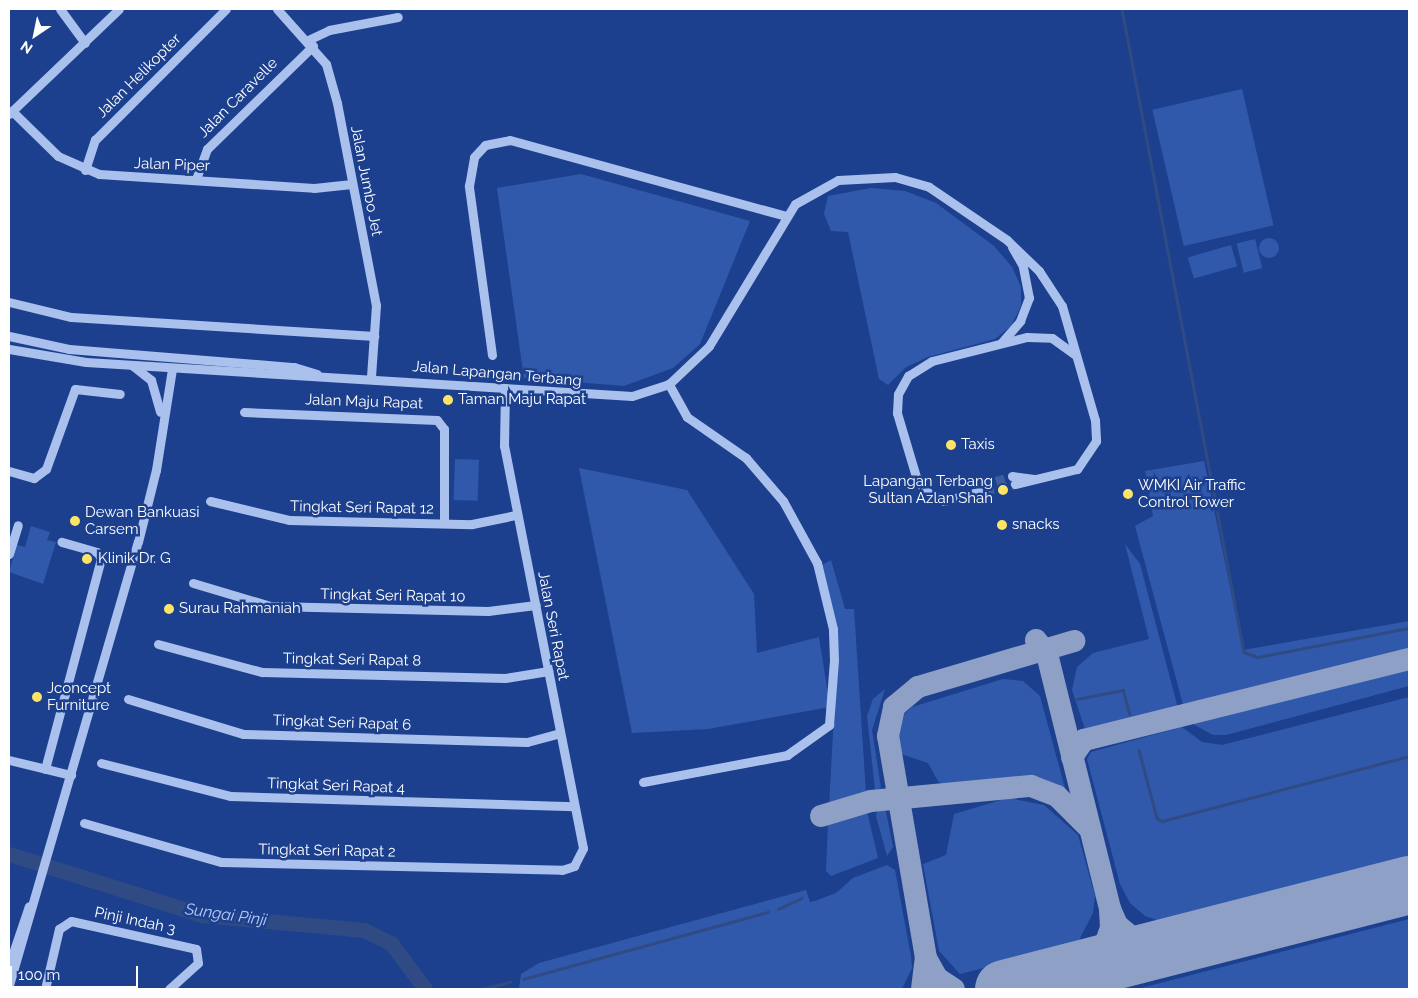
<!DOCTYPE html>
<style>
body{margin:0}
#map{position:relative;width:1418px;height:998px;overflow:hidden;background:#1c408e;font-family:Raleway,sans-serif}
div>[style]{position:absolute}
.green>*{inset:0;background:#3059ac;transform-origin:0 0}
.round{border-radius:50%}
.stream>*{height:2.5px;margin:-1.25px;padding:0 1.25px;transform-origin:1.25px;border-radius:1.25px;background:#304b84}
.river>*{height:15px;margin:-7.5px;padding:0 7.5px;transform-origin:7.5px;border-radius:7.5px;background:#304b84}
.taxiway>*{height:22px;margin:-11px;padding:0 11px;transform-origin:11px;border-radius:11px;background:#8ea0c6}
.runway>*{height:58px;margin:-29px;padding:0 29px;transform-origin:29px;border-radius:29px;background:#8ea0c6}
.minor-tunnel>*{height:9px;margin-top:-4.5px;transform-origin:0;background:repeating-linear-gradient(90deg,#3e5d9f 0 9px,transparent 0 13.5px)}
.minor>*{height:9px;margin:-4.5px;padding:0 4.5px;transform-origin:4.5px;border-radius:4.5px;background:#aac0ed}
.dots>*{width:14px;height:14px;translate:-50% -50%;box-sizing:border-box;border:2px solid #1c408e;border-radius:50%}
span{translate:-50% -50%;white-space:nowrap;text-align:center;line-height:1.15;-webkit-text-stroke:5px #1c408e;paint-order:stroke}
.street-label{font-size:15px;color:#fff}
.poi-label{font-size:15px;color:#fff}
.left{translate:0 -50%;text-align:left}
.right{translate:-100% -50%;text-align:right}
.water-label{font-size:16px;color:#b6cbf4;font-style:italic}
.frame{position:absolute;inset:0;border:10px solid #fff;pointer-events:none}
.north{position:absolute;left:10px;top:10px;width:50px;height:50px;-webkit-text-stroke:4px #1c408e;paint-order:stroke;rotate:214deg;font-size:14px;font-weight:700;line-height:20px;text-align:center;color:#fff}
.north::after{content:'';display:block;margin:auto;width:18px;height:22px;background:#fff;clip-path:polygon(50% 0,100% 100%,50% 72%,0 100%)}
.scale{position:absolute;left:10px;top:966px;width:128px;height:22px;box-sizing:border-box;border:2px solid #fff;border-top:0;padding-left:6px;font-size:15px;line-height:18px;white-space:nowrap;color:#fff;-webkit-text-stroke:4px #1c408e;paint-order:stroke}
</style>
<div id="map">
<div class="green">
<i style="left:1242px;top:89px;width:140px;height:92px;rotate:77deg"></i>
<i style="clip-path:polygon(581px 174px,750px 221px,700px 344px,673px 368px,624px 386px,524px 378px,497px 188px)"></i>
<i style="clip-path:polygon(871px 188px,905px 191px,936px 203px,994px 246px,1012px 267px,1021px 287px,1021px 306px,1011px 326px,995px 339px,928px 357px,906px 367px,888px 385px,879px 379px,848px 232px,831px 231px,824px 214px,828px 196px)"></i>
<i class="round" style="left:1259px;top:238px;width:20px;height:20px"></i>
<i style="left:1255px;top:239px;width:30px;height:19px;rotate:76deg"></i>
<i style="left:1231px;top:245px;width:22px;height:45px;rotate:74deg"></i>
<i style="left:455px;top:459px;width:24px;height:41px;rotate:2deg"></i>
<i style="clip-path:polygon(1204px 461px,1243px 650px,1409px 621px,1409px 655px,1185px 712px,1135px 526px,1153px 516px,1145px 471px)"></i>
<i style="clip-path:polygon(579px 468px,687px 490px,754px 594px,757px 653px,819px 637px,830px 707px,708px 729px,632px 733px)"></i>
<i style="clip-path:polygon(31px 526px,50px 532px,47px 540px,56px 542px,43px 584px,9px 572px,17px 545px,25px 547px)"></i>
<i style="clip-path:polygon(1125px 544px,1140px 564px,1179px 712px,1086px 732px,1072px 690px,1077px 667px,1093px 653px,1149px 639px)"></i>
<i style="clip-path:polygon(831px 560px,845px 609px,854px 609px,866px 793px,829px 807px,837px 659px,822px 565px)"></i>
<i style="clip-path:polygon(1409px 667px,1409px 686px,1226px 735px,1213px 735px,1191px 723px)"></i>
<i style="clip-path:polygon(1003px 679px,1023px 681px,1040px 696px,1066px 792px,1019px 776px,951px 791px,938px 781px,928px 763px,901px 754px,897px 736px,903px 715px,912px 707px)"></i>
<i style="clip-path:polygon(885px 689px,872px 730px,881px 788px,875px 790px,867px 716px,873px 699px)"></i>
<i style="clip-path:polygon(1409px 697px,1409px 858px,1163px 922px,1145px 916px,1130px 903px,1120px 884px,1087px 759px,1091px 752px,1182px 727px,1202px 742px,1222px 745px)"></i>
<i style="clip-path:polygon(1008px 798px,1044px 805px,1078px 835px,1095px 896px,1093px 913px,1077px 944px,960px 974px,939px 951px,923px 864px,946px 855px,954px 814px)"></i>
<i style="clip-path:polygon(884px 802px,893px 847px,887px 856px,876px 816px,878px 805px)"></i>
<i style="clip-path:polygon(866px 807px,878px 858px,831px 876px,826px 871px,828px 823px)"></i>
<i style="clip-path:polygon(887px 865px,895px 870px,911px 956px,912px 968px,902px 989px,519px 989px,521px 974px,539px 963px,806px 890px,810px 902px,815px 901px,836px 893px,853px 878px)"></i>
<i style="clip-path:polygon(1409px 919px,1409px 989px,1137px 989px)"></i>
</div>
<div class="stream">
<i style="left:1122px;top:9px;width:654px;rotate:79.26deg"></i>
<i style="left:1244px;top:652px;width:15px;rotate:20deg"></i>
<i style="left:1258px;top:657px;width:154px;rotate:-10.9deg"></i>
<i style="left:1077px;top:699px;width:47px;rotate:-11.1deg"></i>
<i style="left:1123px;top:690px;width:25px;rotate:74deg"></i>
<i style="left:1139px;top:750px;width:70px;rotate:75.2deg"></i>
<i style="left:1157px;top:818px;width:6px;rotate:31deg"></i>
<i style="left:1162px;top:821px;width:255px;rotate:-14.7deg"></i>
<i style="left:778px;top:909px;width:26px;rotate:-25deg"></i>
<i style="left:523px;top:979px;width:254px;rotate:-15.3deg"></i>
<i style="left:483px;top:989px;width:28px;rotate:-15deg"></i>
</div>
<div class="river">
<i style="left:9px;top:854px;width:202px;rotate:17.5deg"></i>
<i style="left:202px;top:915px;width:163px;rotate:5.3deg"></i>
<i style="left:364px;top:930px;width:30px;rotate:26deg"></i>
<i style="left:391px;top:943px;width:57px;rotate:53.5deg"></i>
</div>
<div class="taxiway">
<i style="left:1036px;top:640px;width:18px;rotate:52deg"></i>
<i style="left:1047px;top:654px;width:263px;rotate:76.1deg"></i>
<i style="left:1110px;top:909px;width:19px;rotate:87deg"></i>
<i style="left:1111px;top:928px;width:20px;rotate:110deg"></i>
<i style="left:1104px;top:947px;width:35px;rotate:139deg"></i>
<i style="left:1072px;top:757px;width:21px;rotate:-55deg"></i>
<i style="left:1084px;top:740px;width:335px;rotate:-14deg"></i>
<i style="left:821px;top:816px;width:52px;rotate:-16.7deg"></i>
<i style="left:871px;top:801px;width:161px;rotate:-5.4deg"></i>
<i style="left:1031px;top:786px;width:28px;rotate:21deg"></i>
<i style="left:1057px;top:796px;width:42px;rotate:45deg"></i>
<i style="left:1110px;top:909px;width:17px;rotate:66deg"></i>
<i style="left:1117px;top:925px;width:23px;rotate:40deg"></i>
<i style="left:1135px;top:940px;width:50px;rotate:3.4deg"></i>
<i style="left:926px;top:958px;width:23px;rotate:61deg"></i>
<i style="left:937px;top:978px;width:20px;rotate:33deg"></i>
<i style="left:922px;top:989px;width:31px;rotate:-83deg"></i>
<i style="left:926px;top:958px;width:225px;rotate:-99.7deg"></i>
<i style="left:888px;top:736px;width:30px;rotate:-78deg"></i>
<i style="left:894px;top:707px;width:31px;rotate:-40deg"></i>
<i style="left:918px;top:687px;width:163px;rotate:-16.4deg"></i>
</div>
<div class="runway">
<i style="left:1004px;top:989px;width:418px;rotate:-14.4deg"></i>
</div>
<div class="minor-tunnel">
<i style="left:983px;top:485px;width:30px;rotate:-17deg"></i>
<i style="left:985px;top:490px;width:31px;rotate:-11deg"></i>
</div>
<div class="minor">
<i style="left:60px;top:9px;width:42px;rotate:53.7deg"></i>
<i style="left:277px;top:9px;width:74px;rotate:48.3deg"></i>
<i style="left:326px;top:64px;width:41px;rotate:74.2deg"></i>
<i style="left:337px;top:103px;width:206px;rotate:79.1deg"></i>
<i style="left:376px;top:305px;width:72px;rotate:94deg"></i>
<i style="left:308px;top:40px;width:23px;rotate:-25deg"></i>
<i style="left:329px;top:30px;width:70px;rotate:-10.7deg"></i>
<i style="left:12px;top:111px;width:64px;rotate:44.4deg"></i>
<i style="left:58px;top:156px;width:45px;rotate:23.7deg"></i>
<i style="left:99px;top:174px;width:215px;rotate:3.7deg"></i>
<i style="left:314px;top:188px;width:38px;rotate:-6deg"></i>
<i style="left:9px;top:114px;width:152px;rotate:-43.7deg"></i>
<i style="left:85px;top:170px;width:32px;rotate:-72deg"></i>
<i style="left:95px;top:140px;width:185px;rotate:-45deg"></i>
<i style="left:196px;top:179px;width:32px;rotate:-70deg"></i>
<i style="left:207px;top:149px;width:148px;rotate:-44.2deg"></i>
<i style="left:9px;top:302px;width:64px;rotate:13.6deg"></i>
<i style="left:71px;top:317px;width:304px;rotate:3.6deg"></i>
<i style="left:9px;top:336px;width:61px;rotate:12.2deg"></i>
<i style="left:69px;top:349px;width:226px;rotate:4.6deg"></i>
<i style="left:294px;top:367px;width:24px;rotate:17deg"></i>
<i style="left:1002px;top:342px;width:28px;rotate:-49deg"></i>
<i style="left:1020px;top:321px;width:25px;rotate:-69deg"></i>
<i style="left:1029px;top:298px;width:33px;rotate:-101deg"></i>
<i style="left:1023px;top:266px;width:22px;rotate:-120deg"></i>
<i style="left:9px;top:349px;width:78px;rotate:9.6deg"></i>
<i style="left:86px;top:362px;width:547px;rotate:3.56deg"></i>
<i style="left:632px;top:396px;width:39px;rotate:-18deg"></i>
<i style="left:669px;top:384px;width:55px;rotate:-43.5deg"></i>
<i style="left:709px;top:346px;width:166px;rotate:-58.8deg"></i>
<i style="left:795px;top:204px;width:49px;rotate:-29.2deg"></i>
<i style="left:838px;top:180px;width:57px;rotate:-3deg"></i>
<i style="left:895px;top:177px;width:35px;rotate:16deg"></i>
<i style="left:929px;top:187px;width:94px;rotate:34.2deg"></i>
<i style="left:1007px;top:240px;width:45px;rotate:44.1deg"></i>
<i style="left:1039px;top:271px;width:42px;rotate:56.7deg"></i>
<i style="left:1062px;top:306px;width:119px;rotate:73.9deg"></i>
<i style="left:1095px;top:420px;width:21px;rotate:87deg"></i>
<i style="left:1096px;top:441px;width:34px;rotate:124deg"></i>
<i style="left:1077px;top:469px;width:64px;rotate:166.4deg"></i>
<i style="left:492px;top:355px;width:171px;rotate:-97.8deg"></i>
<i style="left:469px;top:186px;width:29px;rotate:-80deg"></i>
<i style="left:474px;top:157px;width:16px;rotate:-47deg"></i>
<i style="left:485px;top:145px;width:25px;rotate:-11deg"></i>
<i style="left:510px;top:140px;width:286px;rotate:15.4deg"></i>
<i style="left:133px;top:366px;width:23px;rotate:38deg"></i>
<i style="left:151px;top:380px;width:33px;rotate:74deg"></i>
<i style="left:244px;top:412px;width:193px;rotate:2.4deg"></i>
<i style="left:437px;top:420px;width:11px;rotate:52deg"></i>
<i style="left:444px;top:429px;width:94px;rotate:90deg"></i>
<i style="left:9px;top:471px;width:26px;rotate:16deg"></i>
<i style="left:34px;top:478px;width:15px;rotate:-37deg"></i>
<i style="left:46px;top:469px;width:85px;rotate:-70.1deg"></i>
<i style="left:75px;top:389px;width:45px;rotate:6.3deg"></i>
<i style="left:1012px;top:476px;width:22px;rotate:8deg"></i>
<i style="left:985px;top:490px;width:42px;rotate:165deg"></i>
<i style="left:944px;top:501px;width:19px;rotate:-152deg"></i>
<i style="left:927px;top:492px;width:16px;rotate:-130deg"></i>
<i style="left:917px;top:480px;width:70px;rotate:-106.6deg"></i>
<i style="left:897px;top:413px;width:19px;rotate:-87deg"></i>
<i style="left:898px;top:394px;width:21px;rotate:-61deg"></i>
<i style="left:908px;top:376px;width:28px;rotate:-32deg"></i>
<i style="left:932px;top:361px;width:98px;rotate:-14.2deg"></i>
<i style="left:1027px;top:337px;width:25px;rotate:2deg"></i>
<i style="left:1052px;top:338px;width:27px;rotate:36deg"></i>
<i style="left:210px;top:501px;width:81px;rotate:13.5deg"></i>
<i style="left:289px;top:520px;width:183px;rotate:1.3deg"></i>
<i style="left:472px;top:524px;width:45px;rotate:-11.6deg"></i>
<i style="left:9px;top:554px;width:30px;rotate:-73deg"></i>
<i style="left:193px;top:583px;width:80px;rotate:16.6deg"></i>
<i style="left:270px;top:606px;width:218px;rotate:1.3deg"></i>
<i style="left:488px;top:611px;width:48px;rotate:-7.1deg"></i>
<i style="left:158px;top:644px;width:108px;rotate:15.1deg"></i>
<i style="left:262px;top:672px;width:243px;rotate:1.4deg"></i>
<i style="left:505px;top:678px;width:44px;rotate:-9.2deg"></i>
<i style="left:128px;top:699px;width:120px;rotate:16.9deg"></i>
<i style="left:243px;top:734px;width:284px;rotate:1.6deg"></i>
<i style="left:527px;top:742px;width:34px;rotate:-15deg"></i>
<i style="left:9px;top:760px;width:64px;rotate:13.6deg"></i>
<i style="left:101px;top:763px;width:133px;rotate:14.3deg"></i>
<i style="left:230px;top:796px;width:344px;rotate:1.7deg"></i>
<i style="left:45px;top:769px;width:218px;rotate:-75.1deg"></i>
<i style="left:101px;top:558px;width:7px;rotate:-124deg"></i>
<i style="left:97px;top:552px;width:37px;rotate:-164deg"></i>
<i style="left:643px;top:782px;width:147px;rotate:-10.6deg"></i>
<i style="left:787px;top:755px;width:52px;rotate:-35.5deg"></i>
<i style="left:829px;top:725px;width:65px;rotate:-85.6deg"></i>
<i style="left:834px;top:660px;width:31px;rotate:-92deg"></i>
<i style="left:833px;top:629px;width:68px;rotate:-103.6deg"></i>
<i style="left:817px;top:563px;width:71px;rotate:-118.7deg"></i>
<i style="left:783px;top:501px;width:57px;rotate:-130.7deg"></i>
<i style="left:746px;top:458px;width:72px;rotate:-145.2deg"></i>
<i style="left:687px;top:417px;width:38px;rotate:-119deg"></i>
<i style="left:84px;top:823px;width:142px;rotate:15.9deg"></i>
<i style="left:221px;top:862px;width:341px;rotate:1.3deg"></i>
<i style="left:562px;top:870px;width:13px;rotate:-18deg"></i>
<i style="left:574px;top:866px;width:20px;rotate:-63deg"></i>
<i style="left:583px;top:848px;width:410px;rotate:-101.1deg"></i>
<i style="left:504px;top:446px;width:57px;rotate:-89deg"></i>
<i style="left:9px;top:965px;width:62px;rotate:-71.3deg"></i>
<i style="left:9px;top:985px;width:461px;rotate:-73.8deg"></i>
<i style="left:138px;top:542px;width:74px;rotate:-76deg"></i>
<i style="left:156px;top:470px;width:102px;rotate:-81deg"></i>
<i style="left:45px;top:989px;width:62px;rotate:-76.9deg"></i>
<i style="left:59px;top:929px;width:14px;rotate:-34deg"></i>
<i style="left:71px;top:921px;width:128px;rotate:12.6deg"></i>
<i style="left:196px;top:949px;width:14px;rotate:82deg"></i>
<i style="left:198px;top:963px;width:39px;rotate:138deg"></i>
</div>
<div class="dots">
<i style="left:448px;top:400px;background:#fde468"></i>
<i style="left:951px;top:445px;background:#fde468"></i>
<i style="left:1003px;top:490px;background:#fde468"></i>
<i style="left:1128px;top:494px;background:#fde468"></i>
<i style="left:75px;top:521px;background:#fde468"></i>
<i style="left:1002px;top:525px;background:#fde468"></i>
<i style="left:87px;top:559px;background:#fde468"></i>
<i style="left:169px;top:609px;background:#fde468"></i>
<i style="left:37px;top:697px;background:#fde468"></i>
</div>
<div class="street-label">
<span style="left:139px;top:76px;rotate:-45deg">Jalan Helikopter</span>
<span style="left:238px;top:98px;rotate:-45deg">Jalan Caravelle</span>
<span style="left:172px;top:165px;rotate:2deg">Jalan Piper</span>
<span style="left:366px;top:181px;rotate:79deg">Jalan Jumbo Jet</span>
<span style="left:497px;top:374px;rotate:5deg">Jalan Lapangan Terbang</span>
<span style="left:364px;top:402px;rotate:2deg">Jalan Maju Rapat</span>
<span style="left:362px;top:508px;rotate:1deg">Tingkat Seri Rapat 12</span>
<span style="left:393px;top:596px;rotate:1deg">Tingkat Seri Rapat 10</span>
<span style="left:553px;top:626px;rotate:79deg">Jalan Seri Rapat</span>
<span style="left:352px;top:660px;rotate:1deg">Tingkat Seri Rapat 8</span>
<span style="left:342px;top:723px;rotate:2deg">Tingkat Seri Rapat 6</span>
<span style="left:336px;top:786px;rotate:2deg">Tingkat Seri Rapat 4</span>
<span style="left:327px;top:851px;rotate:1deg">Tingkat Seri Rapat 2</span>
<span style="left:135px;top:921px;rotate:12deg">Pinji Indah 3</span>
</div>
<div class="poi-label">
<span class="left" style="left:458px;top:400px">Taman Maju Rapat</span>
<span class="left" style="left:961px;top:445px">Taxis</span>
<span class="right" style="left:993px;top:490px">Lapangan Terbang<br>Sultan Azlan Shah</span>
<span class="left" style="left:1138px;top:494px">WMKI Air Traffic<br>Control Tower</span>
<span class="left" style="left:85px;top:521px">Dewan Bankuasi<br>Carsem</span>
<span class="left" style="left:1012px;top:525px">snacks</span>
<span class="left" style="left:98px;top:559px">Klinik Dr. G</span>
<span class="left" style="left:179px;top:609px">Surau Rahmaniah</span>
<span class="left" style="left:47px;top:697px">Jconcept<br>Furniture</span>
</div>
<div class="water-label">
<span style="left:226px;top:915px;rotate:8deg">Sungai Pinji</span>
</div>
<div class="frame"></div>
<div class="north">N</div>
<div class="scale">100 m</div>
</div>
